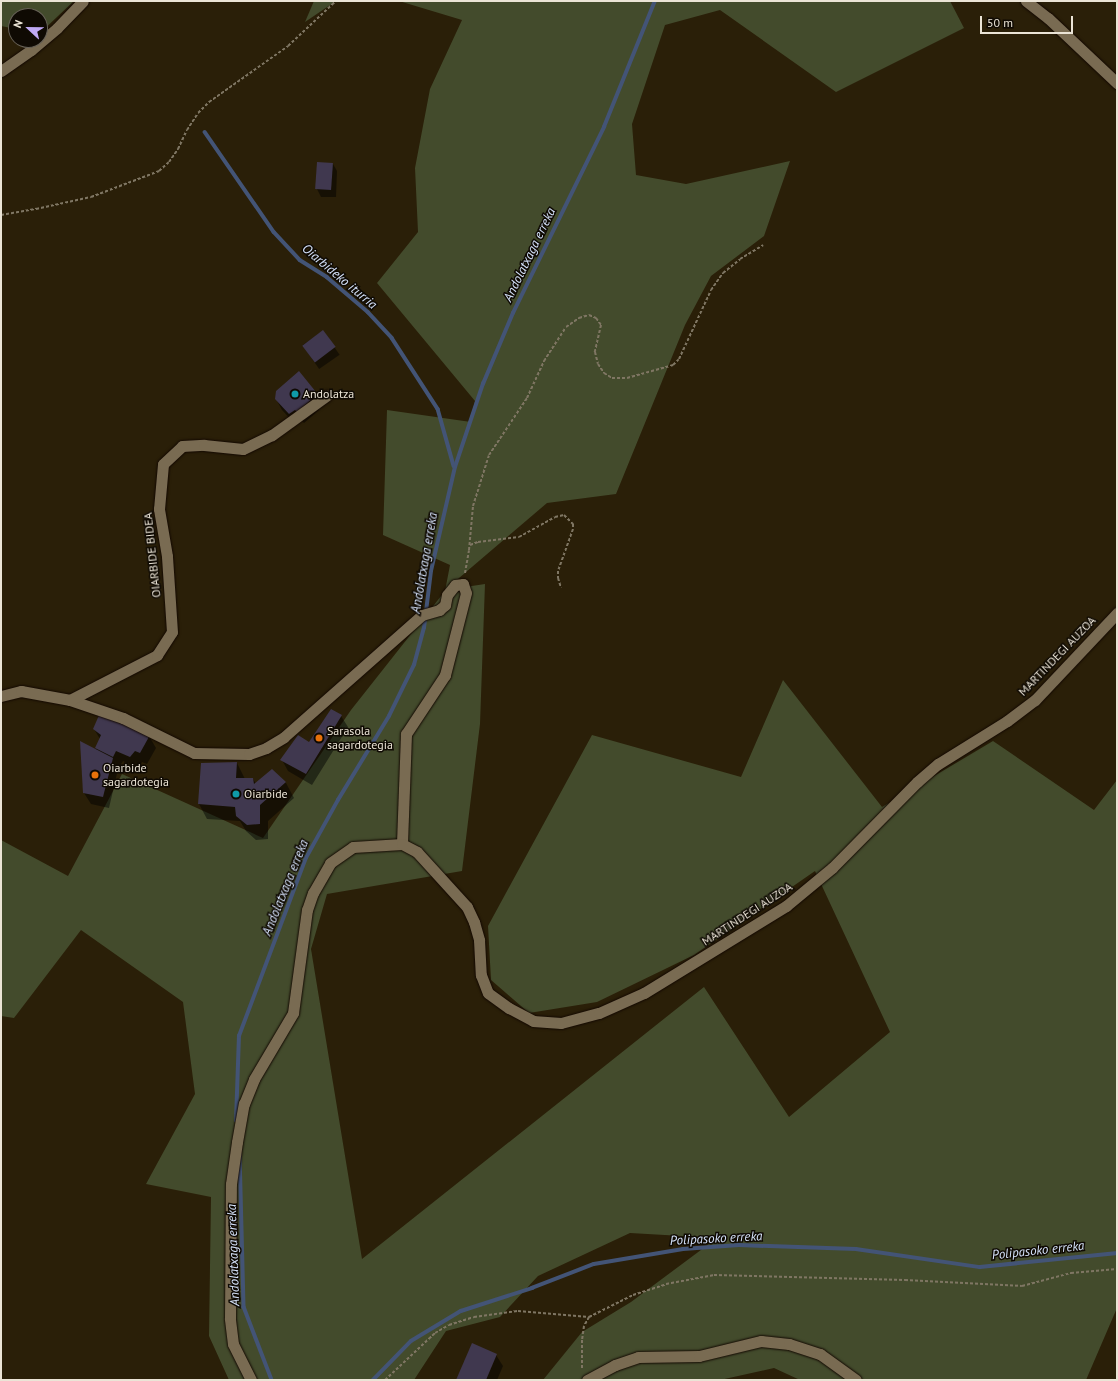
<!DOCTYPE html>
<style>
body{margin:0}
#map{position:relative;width:1118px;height:1381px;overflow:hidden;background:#2a1f08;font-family:"PT Sans",sans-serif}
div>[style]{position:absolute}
.green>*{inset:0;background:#434b2c}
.shadow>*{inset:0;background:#0007;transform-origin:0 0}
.stream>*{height:3.5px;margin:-1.75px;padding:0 1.75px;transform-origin:1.75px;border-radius:1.75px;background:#435476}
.building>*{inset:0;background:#40384f;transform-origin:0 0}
.path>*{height:2px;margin-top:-1px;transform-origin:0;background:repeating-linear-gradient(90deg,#7f7663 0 3px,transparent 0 5px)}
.roads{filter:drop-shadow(0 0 1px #130800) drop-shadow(0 0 1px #130800)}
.minor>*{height:11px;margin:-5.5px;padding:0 5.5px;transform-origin:5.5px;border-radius:5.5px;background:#796b52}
.dots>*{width:11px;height:11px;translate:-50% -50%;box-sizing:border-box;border:2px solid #0f0a03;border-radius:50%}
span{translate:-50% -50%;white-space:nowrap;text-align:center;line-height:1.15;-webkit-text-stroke:3px #0f0a03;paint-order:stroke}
.poi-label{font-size:12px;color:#ebe4d6}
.left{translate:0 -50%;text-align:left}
.street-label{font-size:12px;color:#ebe4d6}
.water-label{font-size:13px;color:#d6e3fb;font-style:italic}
.frame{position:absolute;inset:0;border:2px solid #ebe4d6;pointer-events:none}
.north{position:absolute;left:8px;top:8px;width:40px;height:40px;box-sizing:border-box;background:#0f0a03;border:1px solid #676157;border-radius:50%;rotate:292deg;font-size:11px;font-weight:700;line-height:16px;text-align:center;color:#ebe4d6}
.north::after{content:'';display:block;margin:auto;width:14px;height:18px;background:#bfa9f4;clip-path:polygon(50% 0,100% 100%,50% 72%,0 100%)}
.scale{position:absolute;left:980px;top:16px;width:93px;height:18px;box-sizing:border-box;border:2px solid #ebe4d6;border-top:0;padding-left:5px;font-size:12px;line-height:14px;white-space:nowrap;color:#ebe4d6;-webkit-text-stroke:3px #0f0a03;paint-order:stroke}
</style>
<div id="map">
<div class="green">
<i style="clip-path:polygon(1px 1px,74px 1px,40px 33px,40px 16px,16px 16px,16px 29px,1px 26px)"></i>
<i style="clip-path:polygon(314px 1px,336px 1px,305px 22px)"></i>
<i style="clip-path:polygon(399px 1px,950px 1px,964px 28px,836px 92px,720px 10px,665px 25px,632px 124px,636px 175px,686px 184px,790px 161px,764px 236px,711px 276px,685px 325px,616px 494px,547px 503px,445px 590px,485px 584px,480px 724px,462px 871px,327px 894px,311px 949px,362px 1259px,704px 987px,789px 1117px,890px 1032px,815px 871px,694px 955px,597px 1002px,529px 1013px,491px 980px,488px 926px,592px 735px,741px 777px,783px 680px,882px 807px,993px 741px,1094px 810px,1117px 780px,1117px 1308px,1086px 1380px,800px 1380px,774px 1368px,720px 1380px,543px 1380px,582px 1332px,631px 1302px,717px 1238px,630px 1233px,538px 1276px,500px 1317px,446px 1331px,414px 1380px,229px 1380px,209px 1336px,211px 1197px,146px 1184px,195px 1094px,183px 1002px,81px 930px,14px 1018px,1px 1016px,1px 840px,68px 876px,122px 774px,263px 838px,351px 710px,445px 591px,450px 565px,383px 535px,387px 410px,471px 422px,475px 401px,377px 283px,418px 232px,415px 168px,430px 89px,462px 20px)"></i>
</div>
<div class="shadow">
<i style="clip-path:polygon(318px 163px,333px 164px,337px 171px,336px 197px,321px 197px,317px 189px)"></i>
<i style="left:323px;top:331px;width:29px;height:25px;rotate:55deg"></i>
<i style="clip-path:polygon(315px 393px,322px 404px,318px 408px,319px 410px,304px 423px,302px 421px,296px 425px,282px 410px,276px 399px)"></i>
<i style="clip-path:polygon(341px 716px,348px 727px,312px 785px,288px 771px,282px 760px,309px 743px)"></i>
<i style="clip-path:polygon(94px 729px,149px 736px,156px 748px,147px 764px,142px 762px,137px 768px,123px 761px,118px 769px,109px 808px,91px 804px,84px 793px,95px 750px,100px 739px)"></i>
<i style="clip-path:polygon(237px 763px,245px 779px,253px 779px,256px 784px,272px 770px,286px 783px,294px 798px,268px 821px,268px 839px,256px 840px,246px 831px,240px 821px,207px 819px,199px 804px,202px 764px)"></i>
<i style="clip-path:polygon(496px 1355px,503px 1366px,497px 1380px,457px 1380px)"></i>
</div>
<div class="stream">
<i style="left:205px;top:132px;width:121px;rotate:55.4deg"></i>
<i style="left:274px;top:232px;width:38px;rotate:47deg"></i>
<i style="left:300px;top:260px;width:32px;rotate:32deg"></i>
<i style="left:327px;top:277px;width:54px;rotate:40.5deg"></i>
<i style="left:368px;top:312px;width:35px;rotate:47deg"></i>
<i style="left:392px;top:338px;width:85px;rotate:57.1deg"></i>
<i style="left:438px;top:409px;width:59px;rotate:74.3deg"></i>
<i style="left:236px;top:1121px;width:85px;rotate:-88deg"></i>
<i style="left:239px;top:1036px;width:190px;rotate:-69.4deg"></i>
<i style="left:306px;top:858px;width:66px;rotate:-61.1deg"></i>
<i style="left:338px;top:800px;width:98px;rotate:-58.7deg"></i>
<i style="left:389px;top:716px;width:57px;rotate:-63.9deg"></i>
<i style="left:414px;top:665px;width:38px;rotate:-75deg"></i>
<i style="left:424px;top:628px;width:57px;rotate:-83deg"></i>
<i style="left:431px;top:571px;width:107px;rotate:-77deg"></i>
<i style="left:455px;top:467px;width:88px;rotate:-71.4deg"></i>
<i style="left:483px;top:384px;width:77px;rotate:-67.1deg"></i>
<i style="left:513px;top:313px;width:207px;rotate:-63.9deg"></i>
<i style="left:604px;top:127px;width:136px;rotate:-68deg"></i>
<i style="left:240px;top:1153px;width:154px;rotate:88.5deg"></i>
<i style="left:244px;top:1307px;width:78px;rotate:69deg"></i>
<i style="left:373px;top:1380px;width:54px;rotate:-45.7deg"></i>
<i style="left:411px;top:1341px;width:58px;rotate:-31deg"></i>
<i style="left:461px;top:1311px;width:75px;rotate:-17.9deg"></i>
<i style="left:532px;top:1288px;width:66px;rotate:-21.2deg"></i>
<i style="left:594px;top:1264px;width:90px;rotate:-9.6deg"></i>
<i style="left:683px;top:1249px;width:56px;rotate:-4.1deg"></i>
<i style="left:739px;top:1245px;width:117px;rotate:2deg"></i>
<i style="left:856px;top:1249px;width:125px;rotate:8.3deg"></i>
<i style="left:980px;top:1267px;width:138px;rotate:-5.8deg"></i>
</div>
<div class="building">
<i style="left:317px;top:162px;width:16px;height:27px;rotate:4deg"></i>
<i style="left:323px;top:330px;width:21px;height:26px;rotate:53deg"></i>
<i style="clip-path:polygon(299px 371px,316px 392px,311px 396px,313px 398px,297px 412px,295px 410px,289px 414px,275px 399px,276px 391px)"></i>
<i style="clip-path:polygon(331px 709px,342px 715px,306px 774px,280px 760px,298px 735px,309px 742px)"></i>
<i style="clip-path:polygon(100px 713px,150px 735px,140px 753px,135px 751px,130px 757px,116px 751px,113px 757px,95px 748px,101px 735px,93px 729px)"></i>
<i style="clip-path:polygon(80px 741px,113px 758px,103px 797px,83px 793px)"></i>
<i style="clip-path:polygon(237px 762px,236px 778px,253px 778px,254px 784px,272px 769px,286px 782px,260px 805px,260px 824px,247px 825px,236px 816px,235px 807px,198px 804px,201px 763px)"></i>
<i style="clip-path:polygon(472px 1343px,497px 1354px,486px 1380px,456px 1380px)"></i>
</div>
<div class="path">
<i style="left:1px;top:215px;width:36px;rotate:-10deg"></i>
<i style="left:36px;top:209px;width:56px;rotate:-12.3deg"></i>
<i style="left:91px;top:197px;width:73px;rotate:-20.9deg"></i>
<i style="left:159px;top:171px;width:13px;rotate:-42deg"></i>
<i style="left:169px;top:162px;width:16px;rotate:-55deg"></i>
<i style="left:178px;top:149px;width:21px;rotate:-65deg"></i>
<i style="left:187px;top:130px;width:20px;rotate:-57deg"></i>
<i style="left:198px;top:113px;width:16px;rotate:-45deg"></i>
<i style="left:209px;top:102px;width:97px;rotate:-35.3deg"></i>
<i style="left:288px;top:46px;width:66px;rotate:-43.2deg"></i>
<i style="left:470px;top:545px;width:9px;rotate:-21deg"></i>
<i style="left:478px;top:542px;width:41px;rotate:-7deg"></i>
<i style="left:519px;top:537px;width:41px;rotate:-29.1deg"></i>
<i style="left:555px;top:517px;width:9px;rotate:-13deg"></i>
<i style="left:564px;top:515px;width:13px;rotate:45deg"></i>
<i style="left:573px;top:524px;width:5px;rotate:90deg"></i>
<i style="left:573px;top:529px;width:45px;rotate:109.7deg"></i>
<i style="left:558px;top:571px;width:7px;rotate:90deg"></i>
<i style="left:558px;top:578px;width:10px;rotate:73deg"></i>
<i style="left:465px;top:573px;width:23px;rotate:-80deg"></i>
<i style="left:469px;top:550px;width:44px;rotate:-84.8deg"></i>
<i style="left:473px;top:506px;width:53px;rotate:-72.6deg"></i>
<i style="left:489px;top:455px;width:69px;rotate:-56.3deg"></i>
<i style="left:527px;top:398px;width:41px;rotate:-65.3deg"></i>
<i style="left:544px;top:361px;width:40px;rotate:-57.1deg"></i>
<i style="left:566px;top:327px;width:16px;rotate:-35deg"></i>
<i style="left:579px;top:318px;width:10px;rotate:-17deg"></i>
<i style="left:589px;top:315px;width:8px;rotate:23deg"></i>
<i style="left:596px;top:318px;width:9px;rotate:54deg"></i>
<i style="left:601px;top:325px;width:28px;rotate:103deg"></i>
<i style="left:595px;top:352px;width:12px;rotate:76deg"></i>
<i style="left:598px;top:364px;width:11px;rotate:56deg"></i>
<i style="left:604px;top:373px;width:9px;rotate:32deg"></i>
<i style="left:612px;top:378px;width:15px"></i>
<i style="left:627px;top:378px;width:48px;rotate:-15.8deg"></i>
<i style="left:673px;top:365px;width:8px;rotate:-45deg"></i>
<i style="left:679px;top:359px;width:76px;rotate:-65.1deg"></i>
<i style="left:711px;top:290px;width:21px;rotate:-55deg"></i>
<i style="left:723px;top:273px;width:22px;rotate:-39deg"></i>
<i style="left:740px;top:259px;width:27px;rotate:-31deg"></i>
<i style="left:589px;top:1317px;width:49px;rotate:-26.6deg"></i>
<i style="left:633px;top:1295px;width:35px;rotate:-18deg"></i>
<i style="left:666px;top:1284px;width:49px;rotate:-10.6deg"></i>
<i style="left:714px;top:1275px;width:191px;rotate:1.5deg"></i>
<i style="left:905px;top:1280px;width:117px;rotate:2.9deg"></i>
<i style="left:1022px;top:1286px;width:51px;rotate:-14.9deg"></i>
<i style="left:1071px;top:1273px;width:46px;rotate:-5deg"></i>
<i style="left:385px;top:1380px;width:69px;rotate:-43.2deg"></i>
<i style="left:435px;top:1333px;width:16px;rotate:-30deg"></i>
<i style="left:449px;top:1325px;width:26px;rotate:-18deg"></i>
<i style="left:474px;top:1317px;width:44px;rotate:-7.8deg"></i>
<i style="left:518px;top:1311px;width:71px;rotate:4.8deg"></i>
<i style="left:589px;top:1317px;width:10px;rotate:119deg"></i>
<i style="left:584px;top:1326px;width:14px;rotate:98deg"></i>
<i style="left:582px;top:1340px;width:29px;rotate:90deg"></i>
</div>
<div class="roads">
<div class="minor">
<i style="left:1026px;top:1px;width:28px;rotate:38deg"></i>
<i style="left:1048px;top:18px;width:95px;rotate:43.3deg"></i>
<i style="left:1px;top:71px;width:37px;rotate:-35deg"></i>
<i style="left:31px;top:50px;width:34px;rotate:-40deg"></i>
<i style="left:57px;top:28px;width:37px;rotate:-46deg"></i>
<i style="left:1px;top:696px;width:21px;rotate:-14deg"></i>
<i style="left:21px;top:691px;width:50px;rotate:10.4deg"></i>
<i style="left:70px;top:700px;width:56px;rotate:18.8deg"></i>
<i style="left:123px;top:718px;width:79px;rotate:26.2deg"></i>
<i style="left:194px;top:753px;width:55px;rotate:1deg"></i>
<i style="left:249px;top:754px;width:18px;rotate:-19deg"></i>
<i style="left:266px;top:748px;width:21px;rotate:-31deg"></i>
<i style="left:284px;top:737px;width:184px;rotate:-41.5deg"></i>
<i style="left:422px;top:615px;width:18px;rotate:-16deg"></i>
<i style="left:439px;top:610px;width:8px;rotate:-40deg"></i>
<i style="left:445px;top:605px;width:10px;rotate:-79deg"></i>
<i style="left:447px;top:595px;width:13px;rotate:-51deg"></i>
<i style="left:455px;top:585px;width:8px;rotate:-7deg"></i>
<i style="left:463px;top:584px;width:9px;rotate:72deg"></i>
<i style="left:466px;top:593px;width:85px;rotate:104.4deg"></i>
<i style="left:445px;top:675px;width:71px;rotate:123.5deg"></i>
<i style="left:406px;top:734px;width:110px;rotate:92.1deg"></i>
<i style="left:70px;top:700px;width:98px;rotate:-27.3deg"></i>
<i style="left:157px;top:655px;width:27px;rotate:-57deg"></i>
<i style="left:172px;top:632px;width:76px;rotate:-93.8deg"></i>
<i style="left:167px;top:556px;width:48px;rotate:-99.7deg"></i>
<i style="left:159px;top:509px;width:45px;rotate:-84.9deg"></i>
<i style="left:163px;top:464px;width:26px;rotate:-43deg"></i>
<i style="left:182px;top:446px;width:22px;rotate:-3deg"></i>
<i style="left:204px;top:445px;width:39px;rotate:6deg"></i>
<i style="left:243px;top:449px;width:32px;rotate:-26deg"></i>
<i style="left:272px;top:435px;width:67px;rotate:-35.8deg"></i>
<i style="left:251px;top:1380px;width:40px;rotate:-116.6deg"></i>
<i style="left:233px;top:1344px;width:26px;rotate:-97deg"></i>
<i style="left:230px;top:1318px;width:134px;rotate:-89.6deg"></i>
<i style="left:231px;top:1184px;width:42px;rotate:-81.9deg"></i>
<i style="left:237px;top:1142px;width:39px;rotate:-80deg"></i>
<i style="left:244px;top:1104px;width:27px;rotate:-68deg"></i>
<i style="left:254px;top:1079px;width:77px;rotate:-59.4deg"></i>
<i style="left:293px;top:1013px;width:104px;rotate:-82.3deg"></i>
<i style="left:307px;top:910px;width:18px;rotate:-71deg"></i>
<i style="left:313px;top:893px;width:34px;rotate:-60deg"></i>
<i style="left:330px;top:863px;width:28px;rotate:-35deg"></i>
<i style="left:353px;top:847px;width:49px;rotate:-3.5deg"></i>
<i style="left:402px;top:844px;width:17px;rotate:28deg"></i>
<i style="left:417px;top:852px;width:74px;rotate:47.7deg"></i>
<i style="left:467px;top:907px;width:17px;rotate:65deg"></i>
<i style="left:474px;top:922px;width:19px;rotate:74deg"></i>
<i style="left:479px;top:940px;width:35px;rotate:87deg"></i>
<i style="left:481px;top:975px;width:19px;rotate:69deg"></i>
<i style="left:488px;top:993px;width:26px;rotate:36deg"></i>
<i style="left:509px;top:1008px;width:27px;rotate:28deg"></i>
<i style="left:533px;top:1021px;width:28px;rotate:4deg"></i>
<i style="left:561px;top:1023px;width:39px;rotate:-15deg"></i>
<i style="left:599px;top:1013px;width:49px;rotate:-24deg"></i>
<i style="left:644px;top:993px;width:167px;rotate:-31.5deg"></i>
<i style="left:786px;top:906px;width:60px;rotate:-39.6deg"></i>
<i style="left:832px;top:868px;width:121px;rotate:-45.3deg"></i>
<i style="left:917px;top:782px;width:28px;rotate:-41deg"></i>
<i style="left:938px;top:764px;width:81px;rotate:-31.9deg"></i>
<i style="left:1007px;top:721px;width:35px;rotate:-37deg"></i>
<i style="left:1035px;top:700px;width:120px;rotate:-46.7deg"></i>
<i style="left:587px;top:1380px;width:32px;rotate:-28deg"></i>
<i style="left:615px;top:1365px;width:24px;rotate:-19deg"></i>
<i style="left:638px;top:1357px;width:61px;rotate:-0.9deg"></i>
<i style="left:699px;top:1356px;width:64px;rotate:-13.6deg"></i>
<i style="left:761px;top:1341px;width:28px;rotate:6deg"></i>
<i style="left:789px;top:1344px;width:33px;rotate:18deg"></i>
<i style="left:820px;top:1354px;width:44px;rotate:35.8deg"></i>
</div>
</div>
<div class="dots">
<i style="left:295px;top:394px;background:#0f9aa8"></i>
<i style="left:319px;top:738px;background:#e8710a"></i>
<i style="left:95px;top:775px;background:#e8710a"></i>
<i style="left:236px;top:794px;background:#0f9aa8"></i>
</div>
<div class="poi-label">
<span class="left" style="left:303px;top:394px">Andolatza</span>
<span class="left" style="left:327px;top:738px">Sarasola<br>sagardotegia</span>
<span class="left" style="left:103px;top:775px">Oiarbide<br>sagardotegia</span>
<span class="left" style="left:244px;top:794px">Oiarbide</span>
</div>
<div class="street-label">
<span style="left:152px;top:555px;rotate:-96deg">OIARBIDE BIDEA</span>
<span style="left:1057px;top:656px;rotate:-46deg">MARTINDEGI AUZOA</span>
<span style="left:747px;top:914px;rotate:-33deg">MARTINDEGI AUZOA</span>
</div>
<div class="water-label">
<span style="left:530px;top:255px;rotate:-64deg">Andolatxaga erreka</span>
<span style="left:339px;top:277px;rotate:40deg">Oiarbideko iturria</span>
<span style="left:425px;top:563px;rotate:-80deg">Andolatxaga erreka</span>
<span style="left:286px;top:888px;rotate:-68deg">Andolatxaga erreka</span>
<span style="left:716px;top:1239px;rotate:-3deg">Polipasoko erreka</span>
<span style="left:1038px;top:1251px;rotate:-6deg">Polipasoko erreka</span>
<span style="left:234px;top:1255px;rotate:-92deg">Andolatxaga erreka</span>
</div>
<div class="frame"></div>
<div class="north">N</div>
<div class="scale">50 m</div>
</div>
